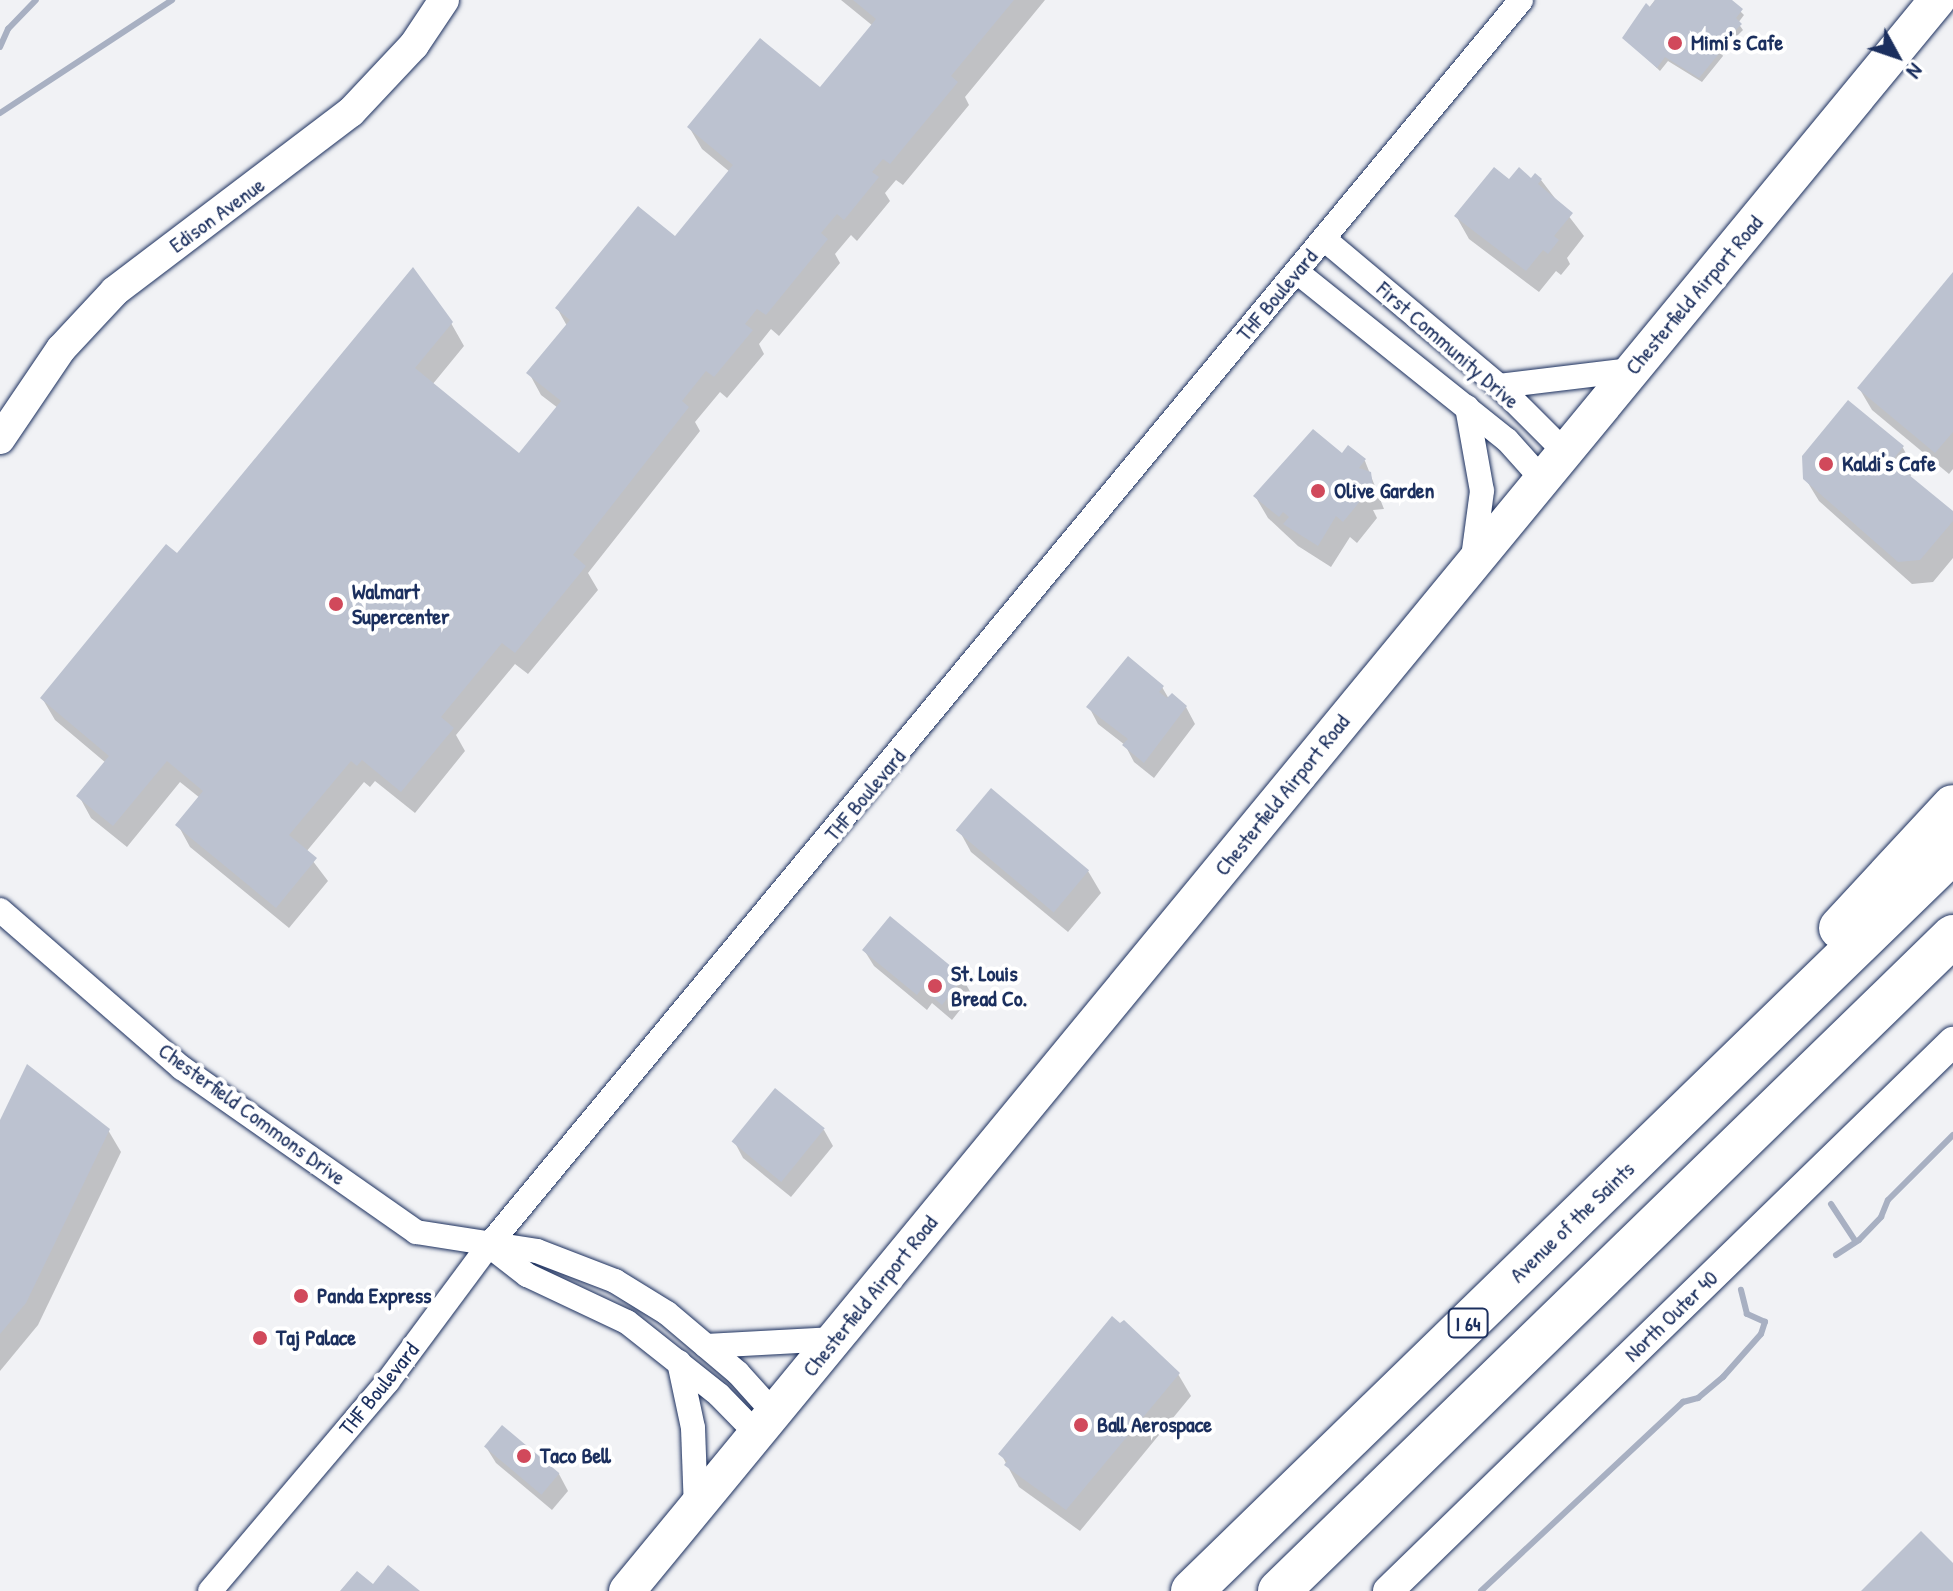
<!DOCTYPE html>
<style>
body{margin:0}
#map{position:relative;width:1953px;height:1591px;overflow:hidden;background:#f1f2f5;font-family:"Patrick Hand",sans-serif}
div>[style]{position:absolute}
.shadow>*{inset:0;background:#0003}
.stream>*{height:6px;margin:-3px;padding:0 3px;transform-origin:3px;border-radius:3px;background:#a8b0c2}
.building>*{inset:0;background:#bcc2d0;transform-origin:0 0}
.roads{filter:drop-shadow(0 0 2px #1b2f5e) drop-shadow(0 0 2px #1b2f5e)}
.minor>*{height:24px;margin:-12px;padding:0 12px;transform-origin:12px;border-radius:12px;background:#fff}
.tertiary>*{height:30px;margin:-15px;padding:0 15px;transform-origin:15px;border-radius:15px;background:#fff}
.primary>*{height:36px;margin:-18px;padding:0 18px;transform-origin:18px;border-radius:18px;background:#fff}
.motorway>*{height:42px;margin:-21px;padding:0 21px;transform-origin:21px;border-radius:21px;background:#fff}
.dots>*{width:22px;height:22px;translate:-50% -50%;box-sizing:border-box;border:4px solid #fff;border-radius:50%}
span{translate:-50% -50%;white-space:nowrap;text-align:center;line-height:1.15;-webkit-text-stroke:8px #fff;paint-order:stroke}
.shield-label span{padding:2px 6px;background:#fff;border:2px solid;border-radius:6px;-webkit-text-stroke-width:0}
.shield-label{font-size:20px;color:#1b2f5e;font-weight:700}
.poi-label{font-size:22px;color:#1b2f5e;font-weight:700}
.left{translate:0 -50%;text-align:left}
.street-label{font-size:22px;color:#1b2f5e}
.north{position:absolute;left:1857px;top:16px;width:80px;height:80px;-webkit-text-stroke:6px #fff;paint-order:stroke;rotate:130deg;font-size:22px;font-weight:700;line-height:32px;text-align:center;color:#1b2f5e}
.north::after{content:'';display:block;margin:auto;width:28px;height:36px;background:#1b2f5e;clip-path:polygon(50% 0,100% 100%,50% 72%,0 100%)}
</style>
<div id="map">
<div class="shadow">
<i style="clip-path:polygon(841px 0,1045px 0,965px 97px,969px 105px,903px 185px,896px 180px,885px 193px,890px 201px,857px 241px,851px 235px,835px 254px,840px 263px,779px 336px,771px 329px,759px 344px,764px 354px,727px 398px,720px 392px,695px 422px,700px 431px,588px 573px,598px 590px,528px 674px,515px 664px,456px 735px,465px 751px,415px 813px,375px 781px,370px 787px,364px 782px,306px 852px,328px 881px,289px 928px,190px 847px,178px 825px,200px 798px,180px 782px,127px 847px,91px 818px,79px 796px,106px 763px,55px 720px,42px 698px,177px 556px,451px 323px,464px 346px,432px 385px,519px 456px,558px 408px,541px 395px,529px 373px,567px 326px,557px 308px,675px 239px,730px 172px,702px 149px,689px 127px,820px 90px,873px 26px)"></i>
<i style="clip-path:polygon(1655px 0,1729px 0,1744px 15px,1738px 23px,1743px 30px,1721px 52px,1723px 56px,1702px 82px,1668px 61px,1660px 71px,1625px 38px)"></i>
<i style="clip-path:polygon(1541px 180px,1584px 236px,1567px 258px,1570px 264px,1561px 275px,1556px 271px,1539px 292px,1469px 239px,1456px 216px,1509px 182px)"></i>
<i style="clip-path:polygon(1953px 275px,1953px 469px,1949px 474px,1872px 410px,1859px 388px)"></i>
<i style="clip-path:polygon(1848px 403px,1903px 448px,1915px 470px,1909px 478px,1953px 513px,1953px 558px,1933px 582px,1912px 584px,1819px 501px,1805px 478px)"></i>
<i style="clip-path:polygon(1342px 456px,1365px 461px,1384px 509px,1373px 510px,1377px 518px,1357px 543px,1350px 537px,1331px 567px,1298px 546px,1268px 518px,1255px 496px)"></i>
<i style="clip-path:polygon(1162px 687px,1169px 699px,1186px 707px,1195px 724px,1154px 778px,1134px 762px,1125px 745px,1098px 724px,1089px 707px)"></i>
<i style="clip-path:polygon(959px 830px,1088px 871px,1101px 893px,1068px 932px,971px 852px)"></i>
<i style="clip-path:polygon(890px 918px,963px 979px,972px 995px,952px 1020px,932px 1003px,927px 1010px,874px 966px,864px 950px)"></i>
<i style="clip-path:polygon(0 1125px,108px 1130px,121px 1152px,38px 1325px,0 1371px)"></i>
<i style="clip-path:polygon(824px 1130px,833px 1146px,791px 1197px,743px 1158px,734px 1141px)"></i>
<i style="clip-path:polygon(1178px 1374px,1191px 1396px,1080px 1531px,1019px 1487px,1001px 1454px)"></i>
<i style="clip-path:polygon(486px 1447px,559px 1474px,568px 1491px,552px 1510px,496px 1463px)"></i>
</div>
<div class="stream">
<i style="left:0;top:47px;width:20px;rotate:-66deg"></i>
<i style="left:8px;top:29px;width:40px;rotate:-46deg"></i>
<i style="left:0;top:113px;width:206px;rotate:-33.3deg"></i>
<i style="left:1831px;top:1204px;width:45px;rotate:56.7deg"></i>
<i style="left:1836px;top:1255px;width:27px;rotate:-33deg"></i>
<i style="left:1859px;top:1240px;width:32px;rotate:-46deg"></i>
<i style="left:1881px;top:1217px;width:18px;rotate:-68deg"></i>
<i style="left:1888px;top:1200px;width:92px;rotate:-45deg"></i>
<i style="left:1481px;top:1591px;width:277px;rotate:-43.1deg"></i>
<i style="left:1683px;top:1402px;width:16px;rotate:-15deg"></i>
<i style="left:1698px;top:1398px;width:33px;rotate:-40deg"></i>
<i style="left:1723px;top:1377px;width:57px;rotate:-48.5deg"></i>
<i style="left:1761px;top:1334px;width:13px;rotate:-72deg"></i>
<i style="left:1765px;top:1322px;width:20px;rotate:-156deg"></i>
<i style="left:1747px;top:1314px;width:25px;rotate:-104deg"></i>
</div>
<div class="building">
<i style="clip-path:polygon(853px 0,1014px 0,951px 76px,958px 82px,890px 164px,883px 159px,872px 172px,879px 177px,844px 220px,837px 214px,821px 233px,828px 239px,766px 315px,757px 309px,745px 324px,753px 330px,714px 377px,706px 371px,682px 401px,689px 407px,573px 555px,586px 566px,515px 653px,502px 643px,441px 717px,454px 728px,401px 792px,362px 760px,357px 766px,351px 761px,289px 835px,317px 858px,276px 908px,175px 825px,203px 791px,167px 761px,113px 826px,76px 796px,109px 756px,40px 698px,166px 544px,177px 553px,413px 267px,453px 322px,415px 368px,519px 453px,561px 401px,526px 373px,570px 320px,555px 308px,638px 206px,675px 236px,733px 165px,687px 127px,760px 38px,820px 87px,876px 19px)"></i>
<i style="clip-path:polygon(1655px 0,1732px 0,1743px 9px,1736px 18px,1742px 24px,1718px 47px,1722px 50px,1699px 78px,1665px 57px,1657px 68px,1622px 38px,1646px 3px,1650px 7px)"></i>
<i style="clip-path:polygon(1494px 167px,1509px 179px,1519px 167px,1531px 178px,1535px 173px,1542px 179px,1538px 184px,1573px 213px,1554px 236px,1559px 240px,1548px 254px,1543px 250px,1526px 271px,1454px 216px)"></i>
<i style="clip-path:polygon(1953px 272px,1953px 432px,1935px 453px,1857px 388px)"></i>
<i style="clip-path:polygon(1848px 400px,1904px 446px,1892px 461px,1953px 511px,1953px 521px,1920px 560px,1898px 562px,1803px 479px,1802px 456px)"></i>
<i style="clip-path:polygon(1313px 429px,1342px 453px,1348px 445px,1366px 459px,1359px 468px,1371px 472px,1373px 487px,1359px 489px,1366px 494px,1343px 522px,1336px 516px,1318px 546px,1283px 524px,1289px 517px,1283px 512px,1279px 517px,1253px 496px)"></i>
<i style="clip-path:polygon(1128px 656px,1164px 686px,1159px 692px,1167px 698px,1172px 693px,1187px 706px,1144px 763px,1122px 745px,1128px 739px,1086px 707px)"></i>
<i style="left:991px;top:788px;width:128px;height:55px;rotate:40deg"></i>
<i style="clip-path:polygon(890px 916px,964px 977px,942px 1005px,922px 988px,917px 995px,862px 950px)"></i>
<i style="clip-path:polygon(27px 1064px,110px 1129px,26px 1303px,0 1334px,0 1120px)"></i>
<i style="left:775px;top:1088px;width:64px;height:69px;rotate:39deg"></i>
<i style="clip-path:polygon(1112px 1316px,1120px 1323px,1124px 1320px,1180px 1373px,1066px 1510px,1004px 1465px,1007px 1461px,998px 1454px)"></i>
<i style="left:502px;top:1425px;width:75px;height:28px;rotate:40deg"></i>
<i style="clip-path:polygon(1921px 1531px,1953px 1563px,1953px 1591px,1861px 1591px)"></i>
<i style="clip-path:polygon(388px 1565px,420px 1591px,340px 1591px,357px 1571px,373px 1584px)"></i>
</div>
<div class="roads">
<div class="minor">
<i style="left:1324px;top:239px;width:229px;rotate:40deg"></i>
<i style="left:1499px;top:386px;width:98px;rotate:45deg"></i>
<i style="left:1297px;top:272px;width:269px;rotate:38.7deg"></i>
<i style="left:1507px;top:440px;width:52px;rotate:48.1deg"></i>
<i style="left:1499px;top:386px;width:133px;rotate:-6.9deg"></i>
<i style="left:1467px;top:407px;width:85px;rotate:79.9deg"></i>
<i style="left:1482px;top:491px;width:68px;rotate:97.7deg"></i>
<i style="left:0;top:910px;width:241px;rotate:41deg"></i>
<i style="left:182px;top:1068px;width:286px;rotate:35deg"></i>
<i style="left:416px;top:1232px;width:122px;rotate:8.9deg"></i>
<i style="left:537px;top:1251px;width:84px;rotate:21deg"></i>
<i style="left:615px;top:1281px;width:61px;rotate:31.6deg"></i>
<i style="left:667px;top:1313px;width:93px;rotate:40.2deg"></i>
<i style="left:738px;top:1373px;width:54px;rotate:48deg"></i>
<i style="left:491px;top:1247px;width:46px;rotate:37.9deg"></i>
<i style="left:527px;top:1275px;width:110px;rotate:25.2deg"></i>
<i style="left:627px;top:1322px;width:117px;rotate:38.4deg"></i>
<i style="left:719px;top:1395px;width:54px;rotate:45.7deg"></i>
<i style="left:706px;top:1346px;width:129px;rotate:-3.1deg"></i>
<i style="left:679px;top:1362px;width:67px;rotate:78deg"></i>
<i style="left:693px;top:1428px;width:80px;rotate:87.9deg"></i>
<i style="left:210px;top:1591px;width:275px;rotate:-49.7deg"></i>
<i style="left:388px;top:1381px;width:169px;rotate:-53.4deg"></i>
<i style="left:489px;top:1245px;width:1617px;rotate:-50.34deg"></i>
</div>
<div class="tertiary">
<i style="left:0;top:439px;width:109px;rotate:-55.9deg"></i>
<i style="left:61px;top:349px;width:79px;rotate:-47deg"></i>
<i style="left:115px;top:291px;width:296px;rotate:-37.2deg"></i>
<i style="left:351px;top:112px;width:92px;rotate:-46.8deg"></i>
<i style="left:414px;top:45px;width:54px;rotate:-56.3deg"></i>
<i style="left:1388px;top:1591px;width:788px;rotate:-44.18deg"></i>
</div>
<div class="primary">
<i style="left:627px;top:1591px;width:2061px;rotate:-50.53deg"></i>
</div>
<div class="motorway">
<i style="left:1840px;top:928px;width:166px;rotate:-47.2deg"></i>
<i style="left:1192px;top:1591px;width:1061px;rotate:-44.16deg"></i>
<i style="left:1279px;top:1591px;width:940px;rotate:-44.18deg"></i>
</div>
</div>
<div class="dots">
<i style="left:1675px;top:43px;background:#d1495b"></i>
<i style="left:1826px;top:464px;background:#d1495b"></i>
<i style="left:1318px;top:491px;background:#d1495b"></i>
<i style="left:336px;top:604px;background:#d1495b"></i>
<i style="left:935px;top:986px;background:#d1495b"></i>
<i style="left:301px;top:1296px;background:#d1495b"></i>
<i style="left:260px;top:1338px;background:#d1495b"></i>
<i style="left:1081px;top:1425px;background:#d1495b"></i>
<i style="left:524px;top:1456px;background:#d1495b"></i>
</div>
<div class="shield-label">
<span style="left:1468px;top:1323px">I 64</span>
</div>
<div class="poi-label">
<span class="left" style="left:1691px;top:43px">Mimi's Cafe</span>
<span class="left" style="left:1842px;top:464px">Kaldi's Cafe</span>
<span class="left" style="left:1334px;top:491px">Olive Garden</span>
<span class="left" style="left:352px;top:604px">Walmart<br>Supercenter</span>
<span class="left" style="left:951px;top:986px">St. Louis<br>Bread Co.</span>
<span class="left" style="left:317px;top:1296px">Panda Express</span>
<span class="left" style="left:276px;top:1338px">Taj Palace</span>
<span class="left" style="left:1097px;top:1425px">Ball Aerospace</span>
<span class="left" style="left:540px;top:1456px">Taco Bell</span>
</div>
<div class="street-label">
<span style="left:217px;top:215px;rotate:-36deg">Edison Avenue</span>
<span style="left:1277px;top:295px;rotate:-50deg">THF Boulevard</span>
<span style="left:1694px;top:295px;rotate:-50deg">Chesterfield Airport Road</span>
<span style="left:1448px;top:345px;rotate:41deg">First Community Drive</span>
<span style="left:865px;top:795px;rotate:-50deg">THF Boulevard</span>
<span style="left:1282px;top:795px;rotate:-51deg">Chesterfield Airport Road</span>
<span style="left:252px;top:1114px;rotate:36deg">Chesterfield Commons Drive</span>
<span style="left:1572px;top:1222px;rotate:-44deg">Avenue of the Saints</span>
<span style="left:870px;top:1296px;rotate:-51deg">Chesterfield Airport Road</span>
<span style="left:1671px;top:1316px;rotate:-44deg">North Outer 40</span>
<span style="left:379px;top:1389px;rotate:-51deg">THF Boulevard</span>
</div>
<div class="north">N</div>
</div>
